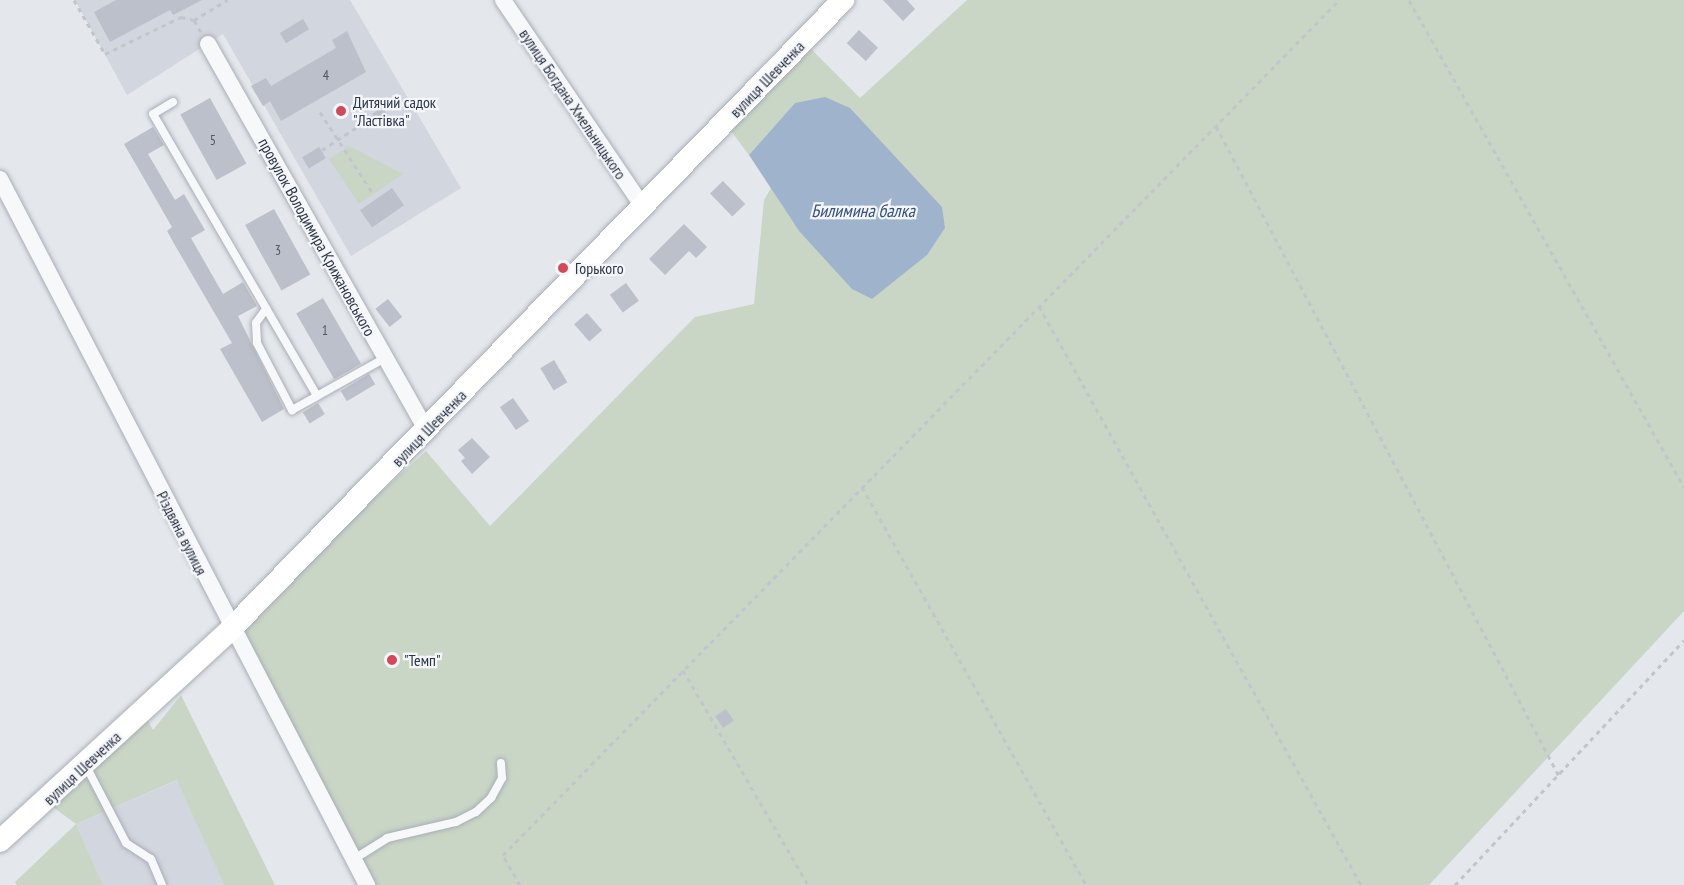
<!DOCTYPE html>
<meta charset="utf-8">
<style>
body{margin:0}
#map{position:relative;width:1684px;height:885px;overflow:hidden;background:#e4e7ec;font-family:"PT Sans Narrow",sans-serif}
div>[style]{position:absolute}
.built>*{inset:0;background:#d2d6de}
.green>*{inset:0;background:#c9d6c5}
.water>*{inset:0;background:#9fb4cc}
.building>*{inset:0;background:#bbc0ca;transform-origin:0 0}
.path>*{height:3px;margin-top:-1.5px;transform-origin:0;background:repeating-linear-gradient(90deg,#c2c5cb 0 4.5px,transparent 0 9px)}
.roads{filter:drop-shadow(0 0 2px #a9aeb7) drop-shadow(0 0 2px #a9aeb7)}
.lane>*{height:8px;margin:-4px;padding:0 4px;transform-origin:4px;border-radius:4px;background:#f7f8fa}
.street>*{height:16px;margin:-8px;padding:0 8px;transform-origin:8px;border-radius:8px;background:#f7f8fa}
.secondary>*{height:22px;margin:-11px;padding:0 11px;transform-origin:11px;border-radius:11px;background:#fff}
.dots>*{width:16px;height:16px;translate:-50% -50%;box-sizing:border-box;border:3px solid #f4f6f9;border-radius:50%}
span{translate:-50% -50%;white-space:nowrap;text-align:center;line-height:1.15;-webkit-text-stroke:4.5px #f4f6f9;paint-order:stroke}
.number-label{font-size:14px;color:#4f5766}
.number-label span{-webkit-text-stroke-width:0}
.street-label{font-size:16px;color:#2b3445}
.poi-label{font-size:16px;color:#2b3445}
.left{translate:0 -50%;text-align:left}
.water-label{font-size:18px;color:#34527a;font-style:italic}
</style>
<div id="map">
<div class="built">
<i style="clip-path:polygon(75px 0,350px 0,461px 188px,351px 256px,223px 34px,127px 95px)"></i>
<i style="clip-path:polygon(178px 780px,224px 885px,103px 885px,76px 824px)"></i>
</div>
<div class="green">
<i style="clip-path:polygon(967px 0,1684px 0,1684px 611px,1429px 885px,367px 885px,231px 629px,426px 451px,490px 526px,695px 317px,754px 304px,764px 200px,771px 188px,799px 231px,795px 103px,749px 155px,731px 131px,811px 49px,860px 98px)"></i>
<i style="clip-path:polygon(349px 146px,403px 174px,359px 204px,329px 159px)"></i>
<i style="clip-path:polygon(181px 695px,275px 885px,224px 885px,177px 780px,76px 824px,103px 885px,17px 885px,15px 882px,76px 824px,46px 802px,143px 712px,153px 730px)"></i>
</div>
<div class="water">
<i style="clip-path:polygon(825px 97px,850px 108px,942px 207px,945px 228px,927px 255px,872px 299px,852px 289px,799px 231px,749px 155px,795px 103px)"></i>
</div>
<div class="building">
<i style="clip-path:polygon(116px 0,202px 0,173px 15px,170px 10px,110px 42px,94px 12px)"></i>
<i style="clip-path:polygon(883px 0,907px 0,915px 9px,903px 21px)"></i>
<i style="left:303px;top:19px;width:12px;height:27px;rotate:59deg"></i>
<i style="left:859px;top:30px;width:26px;height:18px;rotate:43deg"></i>
<i style="clip-path:polygon(347px 31px,366px 72px,281px 121px,270px 101px,263px 106px,251px 86px,266px 78px,271px 86px,336px 48px,332px 40px)"></i>
<i style="left:210px;top:98px;width:75px;height:34px;rotate:61deg"></i>
<i style="left:382px;top:107px;width:16px;height:12px;rotate:55deg"></i>
<i style="clip-path:polygon(153px 127px,164px 145px,148px 154px,175px 200px,184px 194px,205px 230px,191px 238px,223px 294px,243px 282px,257px 306px,238px 316px,284px 409px,262px 422px,220px 349px,232px 343px,176px 247px,167px 231px,172px 227px,124px 144px)"></i>
<i style="left:319px;top:147px;width:13px;height:20px;rotate:58deg"></i>
<i style="left:723px;top:181px;width:32px;height:18px;rotate:46deg"></i>
<i style="left:392px;top:188px;width:21px;height:39px;rotate:55deg"></i>
<i style="left:274px;top:209px;width:75px;height:33px;rotate:61deg"></i>
<i style="clip-path:polygon(684px 224px,707px 247px,696px 258px,689px 251px,665px 275px,649px 259px)"></i>
<i style="left:626px;top:283px;width:22px;height:20px;rotate:54deg"></i>
<i style="left:323px;top:298px;width:76px;height:31px;rotate:60deg"></i>
<i style="left:388px;top:299px;width:23px;height:16px;rotate:52deg"></i>
<i style="left:587px;top:313px;width:23px;height:17px;rotate:49deg"></i>
<i style="left:554px;top:360px;width:26px;height:16px;rotate:59deg"></i>
<i style="left:369px;top:374px;width:12px;height:33px;rotate:59deg"></i>
<i style="left:513px;top:398px;width:28px;height:16px;rotate:55deg"></i>
<i style="left:318px;top:403px;width:13px;height:18px;rotate:58deg"></i>
<i style="clip-path:polygon(472px 438px,490px 457px,472px 474px,461px 461px,465px 458px,458px 450px)"></i>
<i style="left:726px;top:709px;width:14px;height:13px;rotate:56deg"></i>
</div>
<div class="path">
<i style="left:74px;top:0;width:62px;rotate:60.1deg"></i>
<i style="left:105px;top:54px;width:85px;rotate:-26deg"></i>
<i style="left:181px;top:17px;width:13px;rotate:13deg"></i>
<i style="left:1409px;top:0;width:559px;rotate:60.55deg"></i>
<i style="left:201px;top:32px;width:14px;rotate:-120deg"></i>
<i style="left:194px;top:20px;width:39px;rotate:-31deg"></i>
<i style="left:320px;top:112px;width:99px;rotate:57deg"></i>
<i style="left:1216px;top:126px;width:735px;rotate:62.18deg"></i>
<i style="left:322px;top:150px;width:62px;rotate:-33.2deg"></i>
<i style="left:1039px;top:306px;width:663px;rotate:60.92deg"></i>
<i style="left:862px;top:487px;width:457px;rotate:60.6deg"></i>
<i style="left:683px;top:670px;width:249px;rotate:59.8deg"></i>
<i style="left:520px;top:885px;width:34px;rotate:-120deg"></i>
<i style="left:503px;top:855px;width:1196px;rotate:-45.64deg"></i>
<i style="left:1455px;top:885px;width:335px;rotate:-46.9deg"></i>
</div>
<div class="roads">
<div class="lane">
<i style="left:173px;top:102px;width:23px;rotate:149deg"></i>
<i style="left:153px;top:114px;width:326px;rotate:59.8deg"></i>
<i style="left:317px;top:396px;width:78px;rotate:-29.2deg"></i>
<i style="left:266px;top:309px;width:17px;rotate:126deg"></i>
<i style="left:256px;top:323px;width:20px;rotate:87deg"></i>
<i style="left:257px;top:343px;width:76px;rotate:62.4deg"></i>
<i style="left:292px;top:410px;width:29px;rotate:-29deg"></i>
<i style="left:86px;top:766px;width:87px;rotate:62.5deg"></i>
<i style="left:126px;top:843px;width:30px;rotate:33deg"></i>
<i style="left:151px;top:859px;width:28px;rotate:67deg"></i>
<i style="left:354px;top:859px;width:39px;rotate:-32deg"></i>
<i style="left:387px;top:838px;width:71px;rotate:-13.1deg"></i>
<i style="left:456px;top:822px;width:22px;rotate:-27deg"></i>
<i style="left:476px;top:812px;width:21px;rotate:-43deg"></i>
<i style="left:491px;top:798px;width:23px;rotate:-61deg"></i>
<i style="left:502px;top:778px;width:15px;rotate:-94deg"></i>
</div>
<div class="street">
<i style="left:503px;top:0;width:250px;rotate:55.9deg"></i>
<i style="left:208px;top:44px;width:443px;rotate:60.5deg"></i>
<i style="left:0;top:179px;width:796px;rotate:62.53deg"></i>
</div>
<div class="secondary">
<i style="left:0;top:841px;width:314px;rotate:-42.5deg"></i>
<i style="left:231px;top:629px;width:878px;rotate:-45.78deg"></i>
</div>
</div>
<div class="dots">
<i style="left:341px;top:111px;background:#d1495b"></i>
<i style="left:563px;top:268px;background:#d1495b"></i>
<i style="left:392px;top:660px;background:#d1495b"></i>
</div>
<div class="number-label">
<span style="left:326px;top:75px">4</span>
<span style="left:213px;top:140px">5</span>
<span style="left:278px;top:250px">3</span>
<span style="left:325px;top:330px">1</span>
</div>
<div class="street-label">
<span style="left:767px;top:79px;rotate:-46deg">вулиця Шевченка</span>
<span style="left:573px;top:104px;rotate:56deg">вулиця Богдана Хмельницького</span>
<span style="left:317px;top:237px;rotate:61deg">провулок Володимира Крижановського</span>
<span style="left:429px;top:428px;rotate:-46deg">вулиця Шевченка</span>
<span style="left:182px;top:533px;rotate:63deg">Різдвяна вулиця</span>
<span style="left:82px;top:768px;rotate:-43deg">вулиця Шевченка</span>
</div>
<div class="poi-label">
<span class="left" style="left:353px;top:111px">Дитячий садок<br>"Ластівка"</span>
<span class="left" style="left:575px;top:268px">Горького</span>
<span class="left" style="left:404px;top:660px">"Темп"</span>
</div>
<div class="water-label">
<span style="left:863px;top:211px">Билимина балка</span>
</div>
</div>
